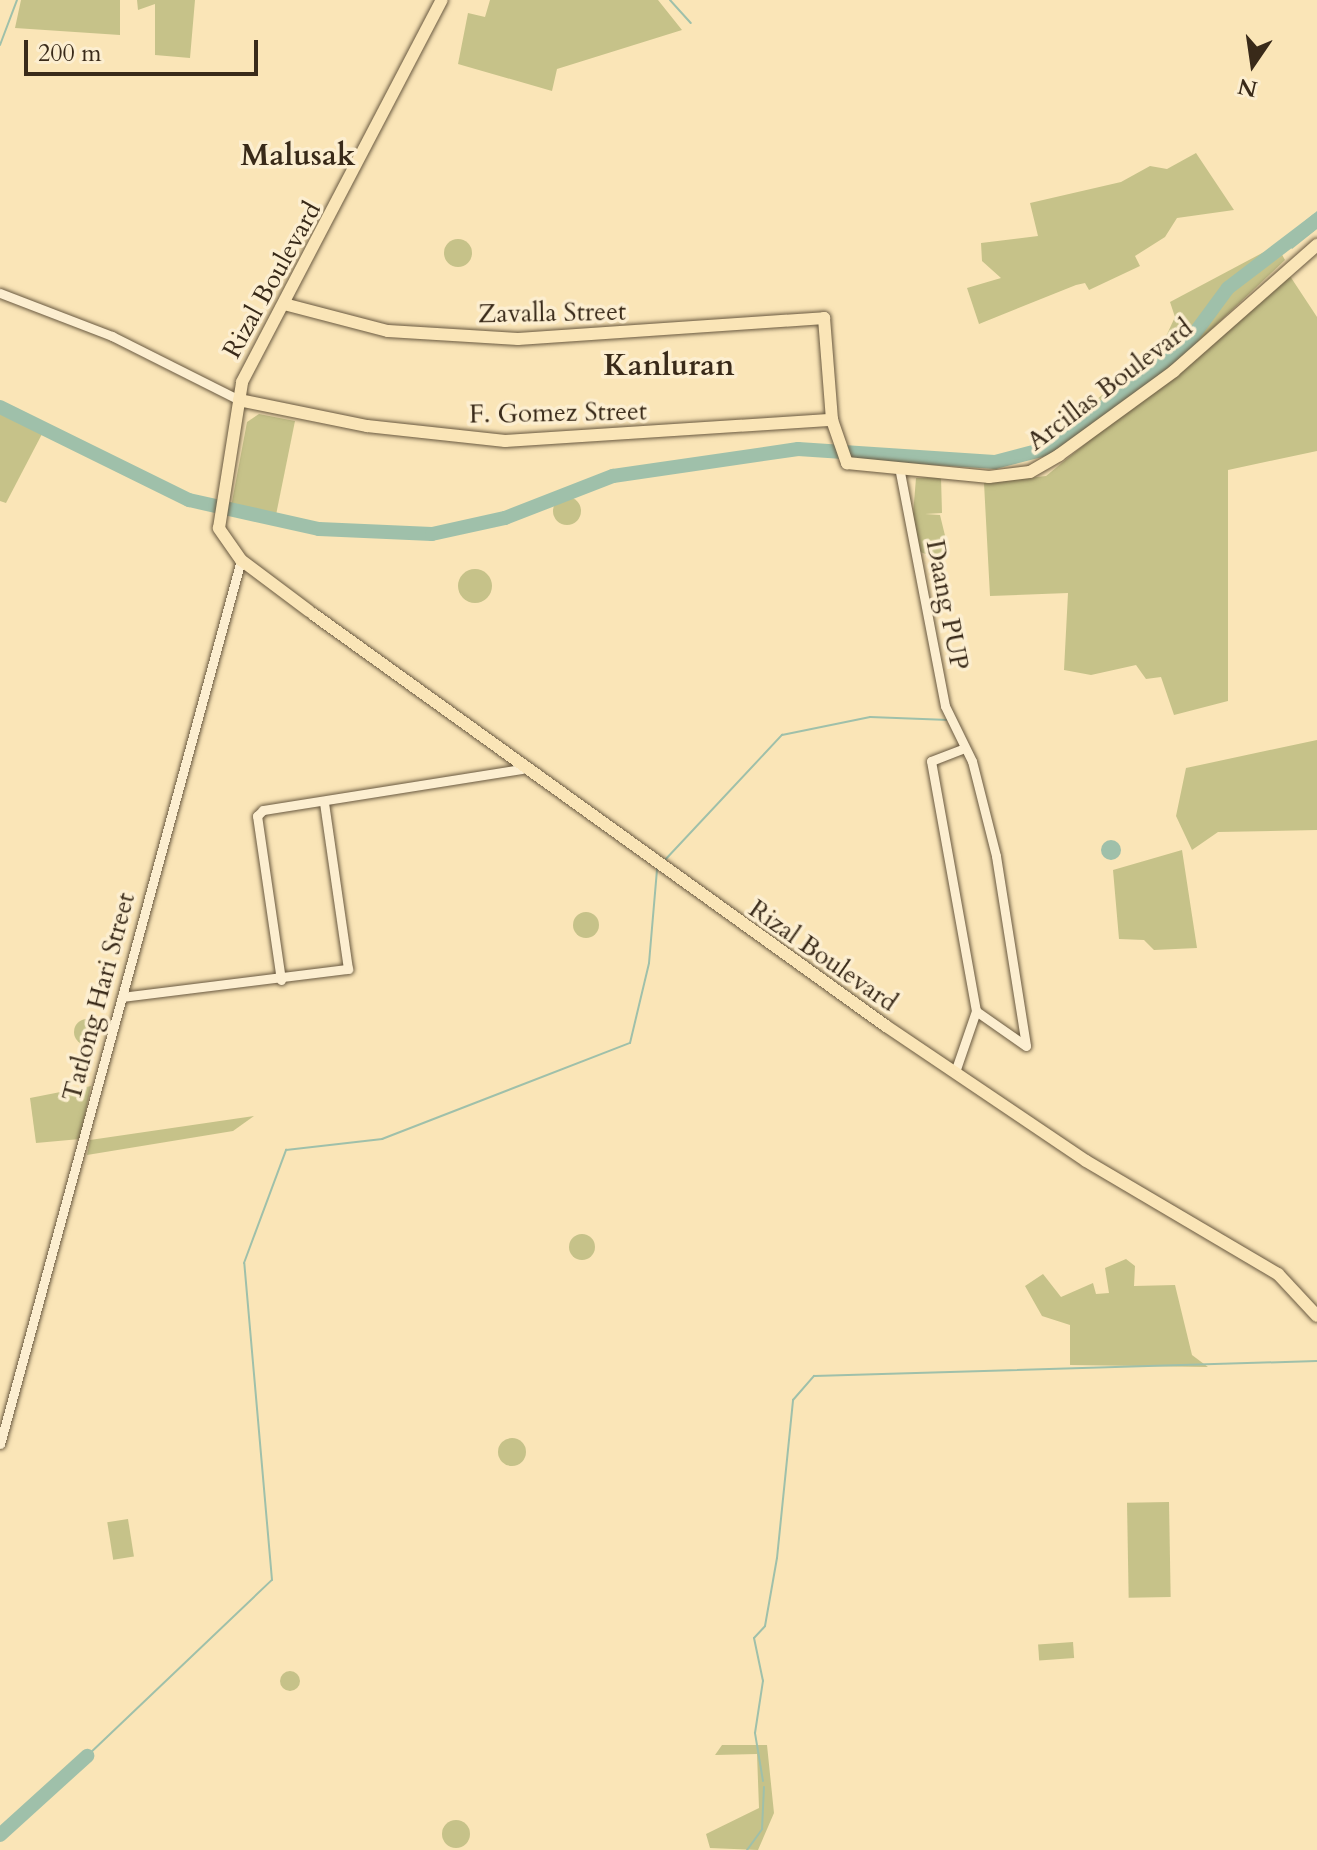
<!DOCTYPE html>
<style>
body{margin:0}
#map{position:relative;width:1317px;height:1850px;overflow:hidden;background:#fae5b7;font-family:Cardo,serif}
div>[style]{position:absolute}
.green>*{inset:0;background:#c6c289;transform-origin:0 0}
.round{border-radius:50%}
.water>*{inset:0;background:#9fc0aa}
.stream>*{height:2px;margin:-1px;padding:0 1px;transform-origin:1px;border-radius:1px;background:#9fc0aa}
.river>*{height:14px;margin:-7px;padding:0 7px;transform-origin:7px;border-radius:7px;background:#9fc0aa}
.roads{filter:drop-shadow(0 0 2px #695940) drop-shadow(0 0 2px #695940)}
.minor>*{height:9px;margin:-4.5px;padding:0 4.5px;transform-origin:4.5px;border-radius:4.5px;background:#fceed0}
.major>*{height:12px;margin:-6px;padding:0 6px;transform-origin:6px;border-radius:6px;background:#fae5b7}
span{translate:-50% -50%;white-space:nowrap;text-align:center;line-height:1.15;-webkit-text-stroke:7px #fceed0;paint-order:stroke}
.street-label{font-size:26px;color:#392a19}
.quarter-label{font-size:30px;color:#392a19;font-weight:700}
.north{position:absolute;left:1213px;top:24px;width:80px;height:80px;-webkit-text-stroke:6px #fceed0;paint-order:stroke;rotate:193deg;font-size:22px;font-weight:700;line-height:32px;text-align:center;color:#392a19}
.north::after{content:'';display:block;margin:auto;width:28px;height:36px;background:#392a19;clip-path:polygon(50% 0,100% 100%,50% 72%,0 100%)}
.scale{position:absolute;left:24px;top:40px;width:234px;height:36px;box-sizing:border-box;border:4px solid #392a19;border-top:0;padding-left:10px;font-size:24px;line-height:28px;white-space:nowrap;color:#392a19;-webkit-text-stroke:6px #fceed0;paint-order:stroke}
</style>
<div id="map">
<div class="green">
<i style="clip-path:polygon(21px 0,120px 0,120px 35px,15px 28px)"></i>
<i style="clip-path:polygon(137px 0,195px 0,190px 58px,155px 55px,155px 4px,138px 10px)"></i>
<i style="clip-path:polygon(490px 0,658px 0,682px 30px,557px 69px,552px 91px,458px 64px,468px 13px,485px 17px)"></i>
<i style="clip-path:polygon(1196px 153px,1234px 210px,1177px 218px,1165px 237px,1135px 256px,1140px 266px,1089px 290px,1085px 283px,1076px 285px,979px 324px,967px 288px,1001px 278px,982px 261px,981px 243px,1038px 236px,1030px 203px,1121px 182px,1150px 166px,1167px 169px)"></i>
<i class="round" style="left:444px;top:239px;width:28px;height:28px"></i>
<i style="clip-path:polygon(1280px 251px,1285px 260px,1163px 375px,1071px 442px,1058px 431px,1161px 347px,1175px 317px,1170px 302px,1264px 252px,1267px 260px)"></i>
<i style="clip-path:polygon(1290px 276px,1317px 317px,1317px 451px,1228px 470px,1228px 701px,1174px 715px,1161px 677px,1146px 679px,1136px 665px,1091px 675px,1064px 670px,1068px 593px,990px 596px,984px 483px,1046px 476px)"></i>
<i style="clip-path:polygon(0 414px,42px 434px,6px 503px,0 501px)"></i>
<i style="clip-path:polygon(259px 414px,295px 421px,276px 515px,231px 507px,247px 422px)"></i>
<i style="clip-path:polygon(941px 477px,942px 513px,925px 514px,940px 515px,949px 552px,929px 555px,920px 552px,913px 515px,916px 478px)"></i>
<i class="round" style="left:553px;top:497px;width:28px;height:28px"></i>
<i class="round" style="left:458px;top:569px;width:34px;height:34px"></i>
<i style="clip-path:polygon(1317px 740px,1317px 830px,1218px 832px,1192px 850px,1176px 816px,1186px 768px)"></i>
<i style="clip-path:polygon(1182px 850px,1197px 948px,1154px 950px,1144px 940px,1119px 939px,1113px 870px)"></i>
<i class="round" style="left:573px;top:912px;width:26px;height:26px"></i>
<i class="round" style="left:74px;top:1019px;width:26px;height:26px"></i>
<i style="clip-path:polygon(91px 1086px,80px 1139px,36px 1143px,30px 1098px)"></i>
<i style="clip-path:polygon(254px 1116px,233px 1131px,87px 1155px,90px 1140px)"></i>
<i class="round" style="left:569px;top:1234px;width:26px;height:26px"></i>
<i style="clip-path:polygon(1126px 1259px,1135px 1266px,1134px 1286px,1175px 1285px,1192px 1355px,1208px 1367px,1070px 1365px,1070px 1325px,1042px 1316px,1025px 1286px,1043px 1274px,1061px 1297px,1093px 1283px,1096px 1294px,1109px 1293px,1105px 1268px)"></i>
<i class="round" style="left:498px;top:1438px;width:28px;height:28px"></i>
<i style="left:1169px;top:1502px;width:95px;height:42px;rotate:89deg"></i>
<i style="left:128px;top:1519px;width:38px;height:21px;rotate:81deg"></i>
<i style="left:1073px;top:1642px;width:16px;height:35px;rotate:86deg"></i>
<i class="round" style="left:280px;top:1671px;width:20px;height:20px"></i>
<i style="clip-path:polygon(722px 1745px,767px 1745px,774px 1813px,758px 1850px,710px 1848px,706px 1834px,759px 1808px,757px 1754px,715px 1755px)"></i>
<i class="round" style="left:442px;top:1820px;width:28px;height:28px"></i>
</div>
<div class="water">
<i style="clip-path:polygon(1317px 211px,1317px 229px,1292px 249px,1283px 239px)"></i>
<i class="round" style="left:1101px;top:840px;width:20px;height:20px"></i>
</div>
<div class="stream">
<i style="left:670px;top:0;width:31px;rotate:48deg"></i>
<i style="left:0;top:45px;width:48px;rotate:-69.3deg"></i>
<i style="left:664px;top:861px;width:173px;rotate:-46.9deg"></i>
<i style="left:782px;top:735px;width:90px;rotate:-11.6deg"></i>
<i style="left:870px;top:717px;width:79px;rotate:2.2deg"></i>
<i style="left:87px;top:1756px;width:255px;rotate:-43.6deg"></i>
<i style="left:272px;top:1580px;width:318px;rotate:-95deg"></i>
<i style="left:244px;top:1263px;width:121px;rotate:-69.6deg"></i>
<i style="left:286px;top:1150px;width:97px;rotate:-6.5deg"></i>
<i style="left:382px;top:1139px;width:266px;rotate:-21.2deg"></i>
<i style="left:630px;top:1043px;width:82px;rotate:-76.6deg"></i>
<i style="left:649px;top:963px;width:94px;rotate:-85.1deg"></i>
<i style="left:763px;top:1781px;width:49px;rotate:-99.5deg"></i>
<i style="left:755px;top:1733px;width:53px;rotate:-81.3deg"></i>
<i style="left:763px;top:1681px;width:44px;rotate:-101.8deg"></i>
<i style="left:754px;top:1638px;width:16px;rotate:-47deg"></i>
<i style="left:765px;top:1626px;width:69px;rotate:-80deg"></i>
<i style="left:777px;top:1558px;width:159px;rotate:-84.2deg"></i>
<i style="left:793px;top:1400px;width:32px;rotate:-49deg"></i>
<i style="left:814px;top:1376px;width:503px;rotate:-1.71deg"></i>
<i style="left:747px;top:1850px;width:26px;rotate:-54deg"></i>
<i style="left:762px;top:1829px;width:42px;rotate:-87.3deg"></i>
</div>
<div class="river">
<i style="left:0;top:407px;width:211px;rotate:26.2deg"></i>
<i style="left:189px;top:500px;width:133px;rotate:12.6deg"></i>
<i style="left:319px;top:529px;width:113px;rotate:2.5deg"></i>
<i style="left:432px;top:534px;width:75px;rotate:-12.4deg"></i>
<i style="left:505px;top:518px;width:116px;rotate:-21.3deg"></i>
<i style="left:613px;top:476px;width:187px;rotate:-8.3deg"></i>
<i style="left:798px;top:449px;width:197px;rotate:3.8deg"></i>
<i style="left:995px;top:462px;width:52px;rotate:-14.6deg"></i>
<i style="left:1045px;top:449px;width:129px;rotate:-35.5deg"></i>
<i style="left:1150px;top:374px;width:51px;rotate:-40.2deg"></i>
<i style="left:1189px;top:341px;width:66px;rotate:-53.7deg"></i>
<i style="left:1228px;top:288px;width:112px;rotate:-37.4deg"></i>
<i style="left:0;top:1835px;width:118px;rotate:-42.2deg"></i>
</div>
<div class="roads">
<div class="minor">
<i style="left:0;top:293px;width:120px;rotate:21deg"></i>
<i style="left:112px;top:336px;width:142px;rotate:26.7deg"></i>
<i style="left:899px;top:467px;width:243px;rotate:79.1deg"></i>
<i style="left:945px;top:706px;width:61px;rotate:63.9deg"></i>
<i style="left:972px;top:761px;width:98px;rotate:75.8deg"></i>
<i style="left:996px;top:856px;width:192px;rotate:81deg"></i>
<i style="left:281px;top:980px;width:166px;rotate:-98.3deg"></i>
<i style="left:257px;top:816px;width:8px;rotate:-45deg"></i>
<i style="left:263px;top:810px;width:262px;rotate:-9deg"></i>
<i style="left:122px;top:997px;width:228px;rotate:-7.1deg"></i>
<i style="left:348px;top:969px;width:169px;rotate:-98.2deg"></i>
<i style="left:976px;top:1011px;width:61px;rotate:35deg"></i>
<i style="left:955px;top:1072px;width:65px;rotate:-71deg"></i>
<i style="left:976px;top:1011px;width:254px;rotate:-100.2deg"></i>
<i style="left:931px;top:761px;width:33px;rotate:-21deg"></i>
<i style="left:0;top:1444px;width:916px;rotate:-74.75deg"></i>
</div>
<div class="major">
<i style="left:284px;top:304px;width:107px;rotate:14.6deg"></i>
<i style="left:388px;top:331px;width:130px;rotate:3.5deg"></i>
<i style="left:518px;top:339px;width:307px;rotate:-3.9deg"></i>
<i style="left:824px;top:318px;width:102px;rotate:85.5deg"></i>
<i style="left:832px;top:420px;width:46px;rotate:70.8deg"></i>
<i style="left:847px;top:463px;width:143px;rotate:5.6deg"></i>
<i style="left:989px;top:477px;width:41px;rotate:-7deg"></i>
<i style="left:1030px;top:472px;width:34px;rotate:-30deg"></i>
<i style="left:1059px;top:455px;width:142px;rotate:-36.1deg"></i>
<i style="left:1174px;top:371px;width:191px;rotate:-41.4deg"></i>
<i style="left:239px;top:400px;width:131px;rotate:11.5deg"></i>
<i style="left:367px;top:426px;width:139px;rotate:6.2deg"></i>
<i style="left:505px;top:441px;width:328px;rotate:-3.7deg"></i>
<i style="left:309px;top:611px;width:85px;rotate:-143.1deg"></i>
<i style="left:241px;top:560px;width:39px;rotate:-125deg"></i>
<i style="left:219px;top:528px;width:148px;rotate:-81deg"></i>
<i style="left:242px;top:382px;width:431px;rotate:-62.4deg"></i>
<i style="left:313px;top:614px;width:706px;rotate:35.72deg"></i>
<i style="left:886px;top:1026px;width:241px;rotate:34deg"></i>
<i style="left:1086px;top:1161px;width:223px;rotate:30.5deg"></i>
<i style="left:1278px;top:1274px;width:57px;rotate:47.1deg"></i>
</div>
</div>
<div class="street-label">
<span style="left:272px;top:280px;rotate:-61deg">Rizal Boulevard</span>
<span style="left:552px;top:313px;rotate:-1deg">Zavalla Street</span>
<span style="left:1110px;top:385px;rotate:-37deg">Arcillas Boulevard</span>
<span style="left:558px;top:413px;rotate:-1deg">F. Gomez Street</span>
<span style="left:947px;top:605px;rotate:79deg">Daang PUP</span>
<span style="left:823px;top:956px;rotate:35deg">Rizal Boulevard</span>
<span style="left:99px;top:997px;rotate:-75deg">Tatlong Hari Street</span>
</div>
<div class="quarter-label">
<span style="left:298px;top:156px">Malusak</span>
<span style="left:669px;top:366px">Kanluran</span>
</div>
<div class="north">N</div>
<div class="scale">200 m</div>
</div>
